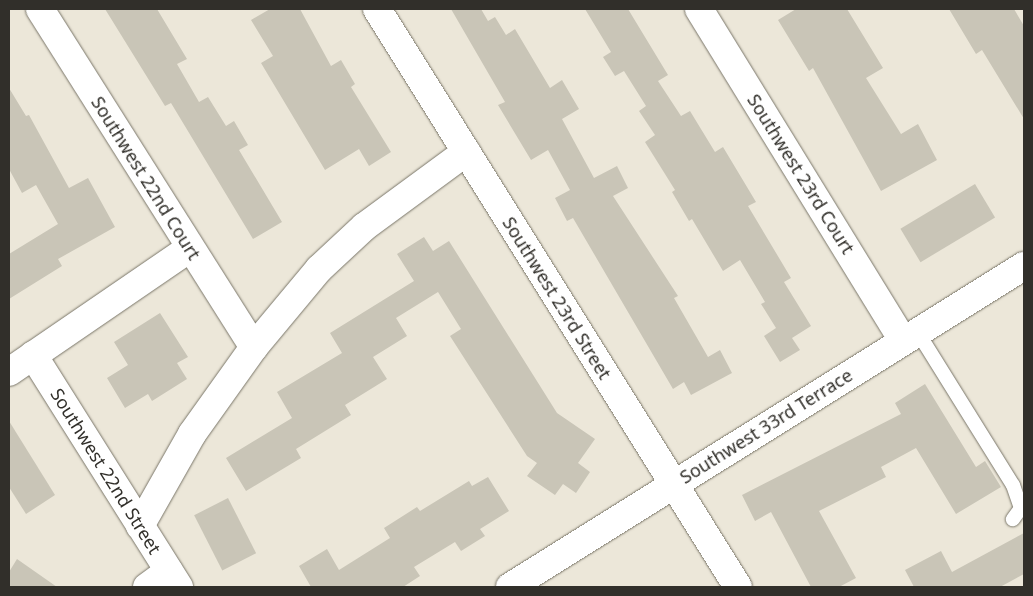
<!DOCTYPE html>
<style>
body{margin:0}
#map{position:relative;width:1033px;height:596px;overflow:hidden;background:#ece7d9;font-family:"Noto Sans",sans-serif}
div>[style]{position:absolute}
.building>*{inset:0;background:#c9c5b7;transform-origin:0 0}
.roads{filter:drop-shadow(0 0 1px #7a7669) drop-shadow(0 0 1px #7a7669)}
.service>*{height:14px;margin:-7px;padding:0 7px;transform-origin:7px;border-radius:7px;background:#fff}
.minor>*{height:28px;margin:-14px;padding:0 14px;transform-origin:14px;border-radius:14px;background:#fff}
span{translate:-50% -50%;white-space:nowrap;text-align:center;line-height:1.15;-webkit-text-stroke:4.5px #fff;paint-order:stroke}
.street-label{font-size:18px;color:#312f2a}
.frame{position:absolute;inset:0;border:10px solid #312f2a;pointer-events:none}
</style>
<div id="map">
<div class="building">
<i style="clip-path:polygon(105px 9px,157px 9px,187px 59px,177px 64px,199px 102px,208px 97px,226px 126px,234px 121px,248px 145px,239px 150px,282px 222px,253px 239px,171px 103px,165px 106px)"></i>
<i style="clip-path:polygon(270px 9px,300px 9px,331px 66px,341px 60px,355px 84px,351px 87px,391px 152px,369px 166px,359px 149px,325px 170px,261px 63px,273px 56px,251px 20px)"></i>
<i style="clip-path:polygon(451px 9px,481px 9px,488px 21px,495px 17px,506px 35px,515px 29px,550px 88px,562px 80px,579px 109px,562px 119px,594px 178px,617px 166px,628px 188px,613px 196px,678px 296px,674px 298px,708px 357px,720px 350px,732px 373px,691px 395px,684px 382px,673px 389px,573px 218px,567px 221px,555px 198px,570px 190px,548px 150px,531px 160px,498px 105px,505px 102px)"></i>
<i style="clip-path:polygon(585px 9px,628px 9px,668px 75px,658px 81px,681px 116px,690px 111px,715px 152px,723px 147px,756px 202px,748px 206px,791px 278px,784px 282px,811px 326px,792px 338px,800px 350px,780px 362px,764px 336px,776px 328px,761px 304px,765px 302px,740px 260px,723px 271px,692px 219px,689px 221px,672px 192px,675px 190px,645px 142px,655px 135px,639px 111px,646px 106px,624px 71px,615px 76px,603px 57px,611px 52px)"></i>
<i style="clip-path:polygon(796px 9px,847px 9px,883px 68px,866px 78px,901px 134px,918px 124px,937px 160px,881px 191px,813px 68px,809px 71px,778px 20px)"></i>
<i style="clip-path:polygon(949px 9px,1014px 9px,1024px 26px,1024px 119px,982px 50px,976px 54px)"></i>
<i style="clip-path:polygon(9px 88px,26px 116px,29px 115px,69px 188px,88px 178px,115px 227px,58px 259px,62px 266px,9px 299px,9px 254px,58px 224px,36px 185px,22px 193px,9px 169px)"></i>
<i style="left:975px;top:184px;width:39px;height:87px;rotate:59deg"></i>
<i style="clip-path:polygon(424px 237px,433px 251px,449px 241px,557px 413px,595px 439px,578px 463px,590px 472px,576px 493px,563px 484px,555px 495px,527px 476px,537px 463px,527px 456px,450px 336px,461px 329px,438px 292px,396px 318px,407px 336px,373px 357px,387px 379px,345px 405px,351px 415px,296px 449px,301px 458px,246px 491px,226px 458px,292px 418px,277px 392px,342px 353px,330px 333px,414px 281px,397px 254px)"></i>
<i style="clip-path:polygon(160px 313px,188px 357px,177px 363px,187px 379px,152px 401px,148px 394px,125px 408px,107px 378px,128px 365px,114px 342px)"></i>
<i style="clip-path:polygon(925px 384px,976px 467px,985px 461px,1001px 487px,956px 514px,916px 448px,881px 467px,886px 477px,819px 511px,856px 578px,839px 587px,811px 587px,771px 512px,755px 521px,742px 495px,901px 414px,895px 403px)"></i>
<i style="clip-path:polygon(9px 421px,55px 495px,26px 514px,9px 487px)"></i>
<i style="clip-path:polygon(488px 477px,509px 511px,480px 529px,485px 536px,461px 551px,455px 542px,414px 567px,420px 576px,403px 587px,311px 587px,299px 566px,327px 549px,339px 570px,390px 538px,384px 528px,417px 507px,420px 511px,469px 481px,472px 486px)"></i>
<i style="left:228px;top:498px;width:62px;height:38px;rotate:63deg"></i>
<i style="clip-path:polygon(1024px 533px,1024px 574px,1000px 587px,914px 587px,905px 570px,941px 551px,952px 572px)"></i>
<i style="clip-path:polygon(17px 559px,57px 587px,9px 587px,9px 572px)"></i>
</div>
<div class="roads">
<div class="service">
<i style="left:917px;top:331px;width:181px;rotate:58.1deg"></i>
<i style="left:1013px;top:485px;width:24px;rotate:71deg"></i>
<i style="left:1021px;top:508px;width:14px;rotate:126deg"></i>
</div>
<div class="minor">
<i style="left:40px;top:9px;width:400px;rotate:57.7deg"></i>
<i style="left:377px;top:9px;width:681px;rotate:58.01deg"></i>
<i style="left:699px;top:9px;width:389px;rotate:58.4deg"></i>
<i style="left:33px;top:355px;width:274px;rotate:57.8deg"></i>
<i style="left:9px;top:372px;width:219px;rotate:-34.4deg"></i>
<i style="left:140px;top:526px;width:106px;rotate:-60.5deg"></i>
<i style="left:192px;top:434px;width:107px;rotate:-54.5deg"></i>
<i style="left:254px;top:347px;width:102px;rotate:-50.2deg"></i>
<i style="left:319px;top:269px;width:62px;rotate:-43deg"></i>
<i style="left:364px;top:227px;width:127px;rotate:-36.3deg"></i>
<i style="left:147px;top:587px;width:27px;rotate:-36deg"></i>
<i style="left:510px;top:587px;width:606px;rotate:-31.99deg"></i>
</div>
</div>
<div class="street-label">
<span style="left:801px;top:174px;rotate:58deg">Southwest 23rd Court</span>
<span style="left:146px;top:178px;rotate:58deg">Southwest 22nd Court</span>
<span style="left:557px;top:298px;rotate:58deg">Southwest 23rd Street</span>
<span style="left:766px;top:426px;rotate:-32deg">Southwest 33rd Terrace</span>
<span style="left:106px;top:471px;rotate:58deg">Southwest 22nd Street</span>
</div>
<div class="frame"></div>
</div>
